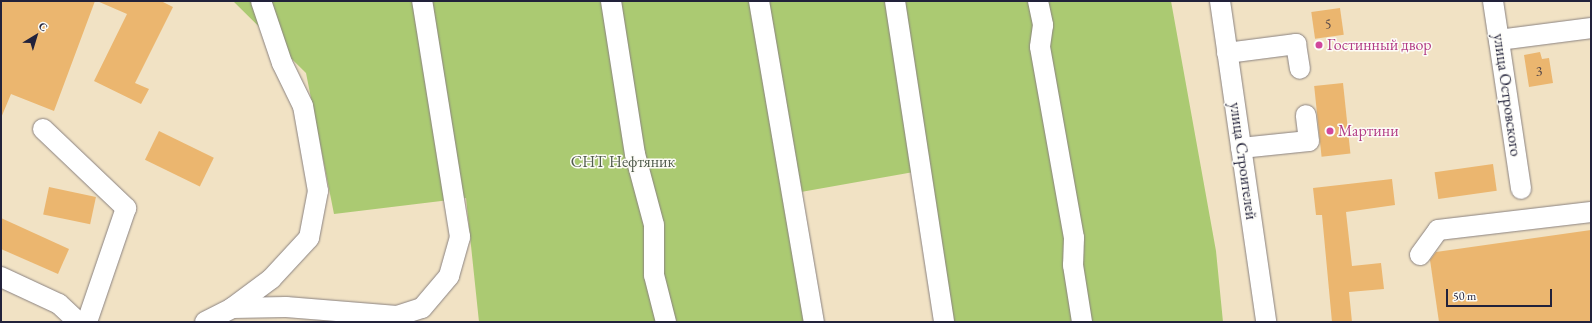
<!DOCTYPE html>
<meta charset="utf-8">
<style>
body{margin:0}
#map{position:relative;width:1592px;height:323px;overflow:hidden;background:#f1e2c4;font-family:"EB Garamond",serif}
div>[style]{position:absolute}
.green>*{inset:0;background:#abca72}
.building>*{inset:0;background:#ebb66f;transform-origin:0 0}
.roads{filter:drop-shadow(0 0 1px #8a8280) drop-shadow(0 0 1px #8a8280)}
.minor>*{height:20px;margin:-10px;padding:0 10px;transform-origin:10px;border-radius:10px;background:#fff}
.dots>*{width:11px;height:11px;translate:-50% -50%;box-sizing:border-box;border:2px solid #fdfcf7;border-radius:50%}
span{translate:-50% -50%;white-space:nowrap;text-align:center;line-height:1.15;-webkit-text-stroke:3px #fdfcf7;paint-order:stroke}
.number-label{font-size:14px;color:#544748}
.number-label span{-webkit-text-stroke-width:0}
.hotel-label{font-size:16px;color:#b23c85}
.left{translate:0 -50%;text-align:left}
.street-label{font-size:16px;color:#22223b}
.park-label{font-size:16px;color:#525d4e}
.frame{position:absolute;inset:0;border:2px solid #22223b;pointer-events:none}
.north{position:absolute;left:16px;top:16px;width:40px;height:40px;-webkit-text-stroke:3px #fdfcf7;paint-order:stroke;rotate:38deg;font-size:11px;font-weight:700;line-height:16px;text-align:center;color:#22223b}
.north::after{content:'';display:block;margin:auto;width:14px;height:18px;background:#22223b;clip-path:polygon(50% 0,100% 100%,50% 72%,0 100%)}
.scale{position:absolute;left:1446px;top:289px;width:106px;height:18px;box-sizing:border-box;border:2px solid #22223b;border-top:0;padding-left:5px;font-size:12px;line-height:14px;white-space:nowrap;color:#22223b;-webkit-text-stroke:3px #fdfcf7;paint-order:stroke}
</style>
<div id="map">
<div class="green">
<i style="clip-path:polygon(233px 1px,1171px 1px,1216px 251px,1223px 322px,953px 322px,925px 170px,784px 195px,809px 322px,479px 322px,466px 198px,334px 214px,306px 73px)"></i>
</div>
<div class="building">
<i style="clip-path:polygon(1px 1px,95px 1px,54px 111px,11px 94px,1px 118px)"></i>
<i style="clip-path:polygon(97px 1px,161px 1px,173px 7px,135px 83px,149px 89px,141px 104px,94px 81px,127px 14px)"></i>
<i style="left:1340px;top:8px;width:27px;height:29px;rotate:82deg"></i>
<i style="clip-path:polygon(1540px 52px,1542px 59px,1549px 58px,1553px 83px,1529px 87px,1524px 55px)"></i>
<i style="left:1343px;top:83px;width:71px;height:29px;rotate:84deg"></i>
<i style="left:159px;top:131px;width:61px;height:32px;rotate:26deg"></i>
<i style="left:1493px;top:164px;width:27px;height:59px;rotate:82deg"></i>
<i style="clip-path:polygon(1392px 179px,1395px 205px,1346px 212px,1352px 266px,1381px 263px,1384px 289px,1349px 292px,1352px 322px,1332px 322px,1322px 215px,1316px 215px,1313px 188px)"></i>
<i style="left:49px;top:187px;width:48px;height:28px;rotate:12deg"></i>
<i style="clip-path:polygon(1px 218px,69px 249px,58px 274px,1px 249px)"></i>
<i style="clip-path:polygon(1591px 230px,1591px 322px,1439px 322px,1430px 260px,1436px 252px)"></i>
</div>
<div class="roads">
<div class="minor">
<i style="left:611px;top:1px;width:155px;rotate:81.1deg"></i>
<i style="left:635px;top:154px;width:73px;rotate:75deg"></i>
<i style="left:654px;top:225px;width:50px;rotate:90deg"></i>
<i style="left:654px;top:275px;width:49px;rotate:75.7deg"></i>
<i style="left:759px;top:1px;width:326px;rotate:80.3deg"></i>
<i style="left:895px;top:1px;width:325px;rotate:81.3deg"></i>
<i style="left:1038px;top:1px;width:25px;rotate:78deg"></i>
<i style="left:1043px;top:25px;width:22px;rotate:98deg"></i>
<i style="left:1040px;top:47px;width:194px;rotate:79.9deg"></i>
<i style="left:1074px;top:238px;width:27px;rotate:92deg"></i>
<i style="left:1073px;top:265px;width:58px;rotate:81deg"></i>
<i style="left:1220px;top:1px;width:324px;rotate:81.8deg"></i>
<i style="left:1493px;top:1px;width:190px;rotate:81.5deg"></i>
<i style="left:1499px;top:40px;width:93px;rotate:-7.4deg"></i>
<i style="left:1227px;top:53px;width:70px;rotate:-7.4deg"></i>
<i style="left:1296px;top:44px;width:25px;rotate:81deg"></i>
<i style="left:43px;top:129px;width:115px;rotate:43.6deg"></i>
<i style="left:126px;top:208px;width:120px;rotate:108.9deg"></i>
<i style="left:1241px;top:148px;width:68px;rotate:-5.9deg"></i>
<i style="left:1309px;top:141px;width:26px;rotate:-97deg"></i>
<i style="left:1420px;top:255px;width:31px;rotate:-54deg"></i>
<i style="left:1438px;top:230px;width:154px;rotate:-6.7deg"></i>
<i style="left:1px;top:277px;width:64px;rotate:25deg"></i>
<i style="left:59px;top:304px;width:26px;rotate:43deg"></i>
<i style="left:232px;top:308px;width:49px;rotate:-36.6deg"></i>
<i style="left:271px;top:279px;width:56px;rotate:-47.2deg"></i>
<i style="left:309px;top:238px;width:48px;rotate:-79.2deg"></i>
<i style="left:318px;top:191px;width:86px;rotate:-100deg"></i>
<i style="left:303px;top:106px;width:48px;rotate:-116deg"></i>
<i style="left:282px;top:63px;width:65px;rotate:-108.7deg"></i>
<i style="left:205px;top:322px;width:30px;rotate:-27deg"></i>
<i style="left:232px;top:308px;width:54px;rotate:-1.1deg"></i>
<i style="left:286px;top:307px;width:111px;rotate:4.6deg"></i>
<i style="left:397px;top:316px;width:26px;rotate:-18deg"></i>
<i style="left:422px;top:308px;width:42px;rotate:-49.8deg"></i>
<i style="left:449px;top:276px;width:41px;rotate:-74.2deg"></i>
<i style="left:460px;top:237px;width:239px;rotate:-99.1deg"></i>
</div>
</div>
<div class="dots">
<i style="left:1319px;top:45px;background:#d1479c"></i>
<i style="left:1330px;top:131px;background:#d1479c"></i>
</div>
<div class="number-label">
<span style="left:1328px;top:24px">5</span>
<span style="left:1539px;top:71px">3</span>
</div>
<div class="hotel-label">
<span class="left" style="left:1327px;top:45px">Гостинный двор</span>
<span class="left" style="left:1338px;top:131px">Мартини</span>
</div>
<div class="street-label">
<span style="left:1507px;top:95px;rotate:82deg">улица Островского</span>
<span style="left:1243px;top:161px;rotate:82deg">улица Строителей</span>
</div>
<div class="park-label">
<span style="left:623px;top:162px">СНТ Нефтяник</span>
</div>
<div class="frame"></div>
<div class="north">С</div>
<div class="scale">50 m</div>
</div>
